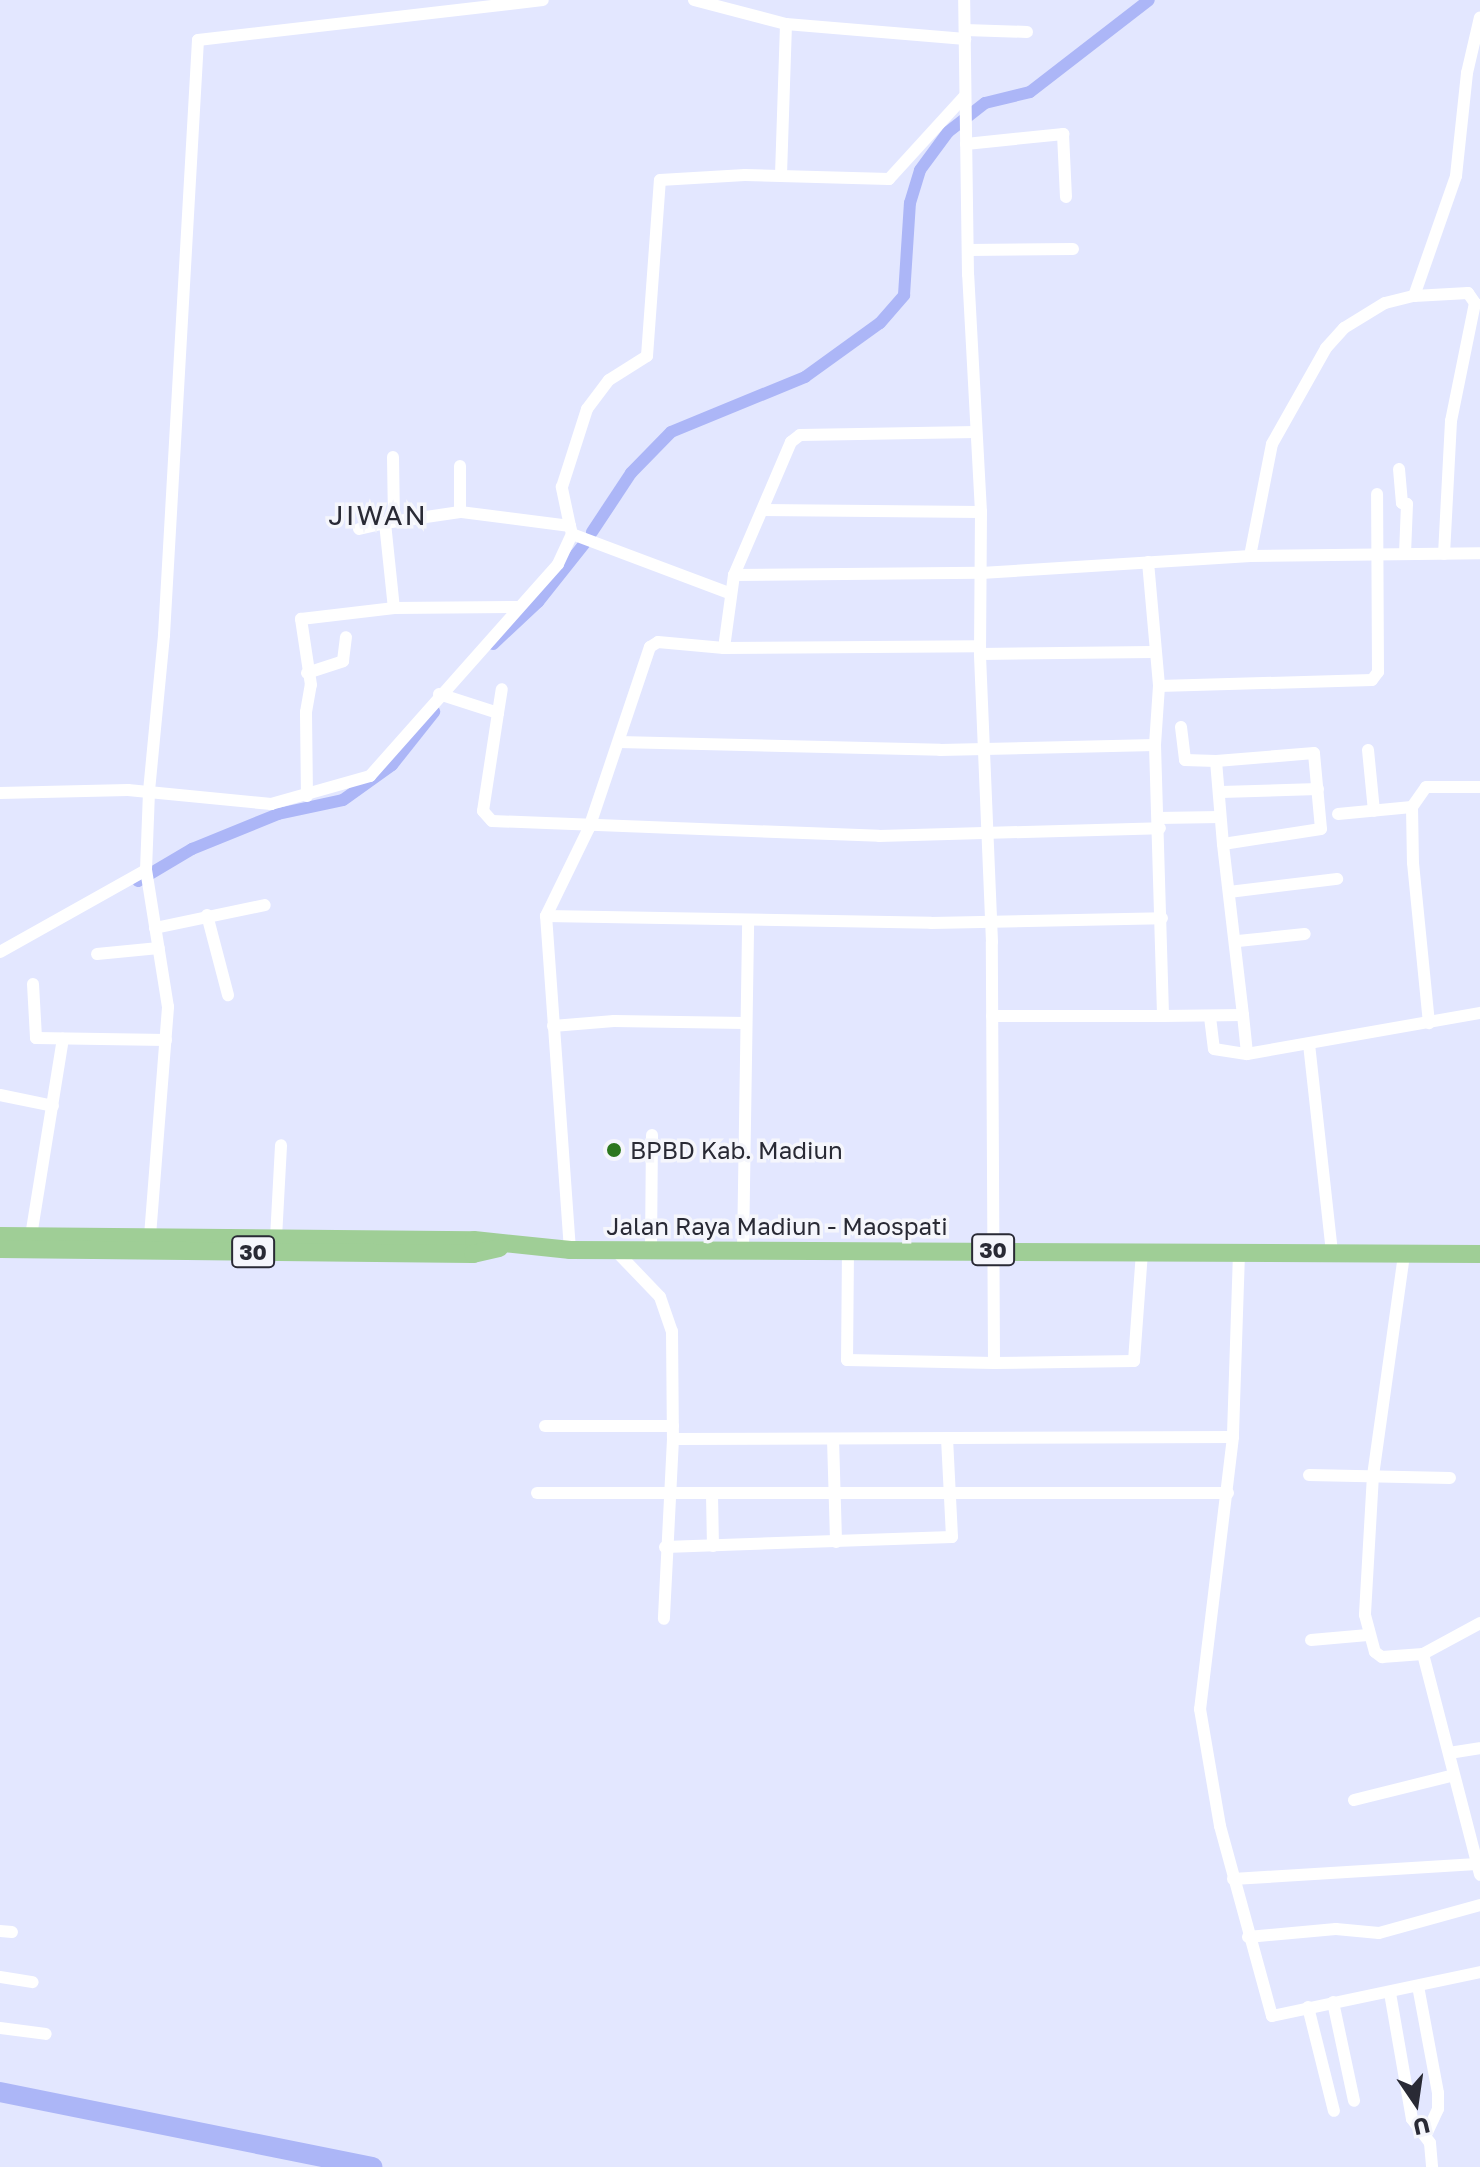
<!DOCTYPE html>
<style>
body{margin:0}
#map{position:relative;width:1480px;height:2167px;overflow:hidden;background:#e3e7ff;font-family:"Golos Text",sans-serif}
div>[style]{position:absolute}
.canal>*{height:12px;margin:-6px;padding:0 6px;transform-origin:6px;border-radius:6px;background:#acb6f7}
.river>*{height:20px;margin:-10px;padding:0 10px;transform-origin:10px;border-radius:10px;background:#acb6f7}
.minor>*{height:12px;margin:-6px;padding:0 6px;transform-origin:6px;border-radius:6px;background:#fff}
.highway>*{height:18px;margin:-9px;padding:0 9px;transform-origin:9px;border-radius:9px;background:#9fce96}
.dots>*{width:22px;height:22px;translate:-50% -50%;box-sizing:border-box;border:4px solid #f5f6fc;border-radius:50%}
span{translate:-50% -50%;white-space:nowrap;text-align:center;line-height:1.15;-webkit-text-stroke:7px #f5f6fc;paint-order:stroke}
.shield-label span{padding:2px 6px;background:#f5f6fc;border:2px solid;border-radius:6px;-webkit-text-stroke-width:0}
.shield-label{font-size:22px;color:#292a35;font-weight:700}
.poi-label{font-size:24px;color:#292a35}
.left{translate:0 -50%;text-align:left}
.street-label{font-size:24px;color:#292a35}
.quarter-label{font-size:28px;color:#292a35;letter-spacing:2px}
.north{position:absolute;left:1376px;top:2063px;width:80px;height:80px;-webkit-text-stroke:6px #f5f6fc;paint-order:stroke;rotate:167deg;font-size:22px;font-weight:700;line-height:32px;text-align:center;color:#292a35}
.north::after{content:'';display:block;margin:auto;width:28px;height:36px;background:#292a35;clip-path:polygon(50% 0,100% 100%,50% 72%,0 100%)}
</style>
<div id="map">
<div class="canal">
<i style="left:592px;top:532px;width:71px;rotate:-56.5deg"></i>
<i style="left:631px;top:473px;width:57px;rotate:-45.7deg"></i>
<i style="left:671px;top:432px;width:145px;rotate:-22.3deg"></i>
<i style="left:805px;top:377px;width:92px;rotate:-35.8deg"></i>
<i style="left:880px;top:323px;width:37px;rotate:-49deg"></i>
<i style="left:904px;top:295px;width:92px;rotate:-86.3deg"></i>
<i style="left:910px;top:203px;width:34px;rotate:-73deg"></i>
<i style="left:920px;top:170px;width:47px;rotate:-53.6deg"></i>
<i style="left:948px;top:132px;width:47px;rotate:-38.1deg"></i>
<i style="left:985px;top:103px;width:46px;rotate:-13.7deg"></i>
<i style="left:1030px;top:92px;width:150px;rotate:-37.7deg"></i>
<i style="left:493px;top:644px;width:62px;rotate:-43deg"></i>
<i style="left:538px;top:602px;width:75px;rotate:-51.5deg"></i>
<i style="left:138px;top:881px;width:63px;rotate:-30.7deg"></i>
<i style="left:192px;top:849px;width:93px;rotate:-22.1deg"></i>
<i style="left:278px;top:814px;width:66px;rotate:-12.2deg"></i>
<i style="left:343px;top:800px;width:60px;rotate:-35.5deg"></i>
<i style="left:392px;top:765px;width:68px;rotate:-51.6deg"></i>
</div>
<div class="river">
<i style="left:0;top:2092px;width:380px;rotate:11.4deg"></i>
</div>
<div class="minor">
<i style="left:694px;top:0;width:95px;rotate:14.6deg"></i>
<i style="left:786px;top:24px;width:180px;rotate:4.8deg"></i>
<i style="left:965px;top:30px;width:62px;rotate:1.8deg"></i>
<i style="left:966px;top:144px;width:98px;rotate:-5.9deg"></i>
<i style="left:1063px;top:134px;width:63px;rotate:87.3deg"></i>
<i style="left:781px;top:175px;width:151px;rotate:-88.1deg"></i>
<i style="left:968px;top:250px;width:105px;rotate:-0.5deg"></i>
<i style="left:1414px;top:296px;width:54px;rotate:-3.2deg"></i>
<i style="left:1468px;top:293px;width:12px;rotate:55deg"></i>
<i style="left:1475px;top:303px;width:120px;rotate:101.5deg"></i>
<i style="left:1451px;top:421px;width:133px;rotate:93deg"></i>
<i style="left:393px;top:457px;width:63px;rotate:89.1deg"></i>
<i style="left:1399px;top:469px;width:34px;rotate:85deg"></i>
<i style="left:1402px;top:503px;width:5px;rotate:11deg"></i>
<i style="left:1407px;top:504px;width:49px;rotate:92.3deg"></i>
<i style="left:763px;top:510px;width:218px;rotate:0.5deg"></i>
<i style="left:460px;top:512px;width:46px;rotate:-90deg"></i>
<i style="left:570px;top:526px;width:40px;rotate:-102deg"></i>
<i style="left:562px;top:487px;width:82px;rotate:-72.2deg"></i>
<i style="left:587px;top:409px;width:36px;rotate:-53deg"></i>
<i style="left:609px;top:380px;width:45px;rotate:-32.3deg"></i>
<i style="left:647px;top:356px;width:176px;rotate:-85.8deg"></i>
<i style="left:660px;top:180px;width:85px;rotate:-3.4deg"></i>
<i style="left:745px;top:175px;width:144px;rotate:1.6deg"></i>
<i style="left:889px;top:179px;width:111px;rotate:-47.6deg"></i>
<i style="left:359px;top:529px;width:27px;rotate:-13deg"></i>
<i style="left:385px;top:523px;width:85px;rotate:84deg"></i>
<i style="left:572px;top:534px;width:168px;rotate:20.6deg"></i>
<i style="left:1250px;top:556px;width:230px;rotate:-0.7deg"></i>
<i style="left:1148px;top:562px;width:124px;rotate:84.9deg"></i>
<i style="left:1159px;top:686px;width:59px;rotate:93.9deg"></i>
<i style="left:1155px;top:745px;width:271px;rotate:88.3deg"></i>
<i style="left:1163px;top:1016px;width:80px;rotate:-0.7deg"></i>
<i style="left:1243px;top:1015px;width:172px;rotate:-96.7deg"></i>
<i style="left:1223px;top:844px;width:99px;rotate:-8.7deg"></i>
<i style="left:1321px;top:829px;width:76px;rotate:-95.3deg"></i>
<i style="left:1314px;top:753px;width:98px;rotate:175.3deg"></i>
<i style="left:734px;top:575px;width:247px;rotate:-0.5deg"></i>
<i style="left:981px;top:573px;width:270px;rotate:-3.6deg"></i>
<i style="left:1250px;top:556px;width:114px;rotate:-78.9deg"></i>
<i style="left:1272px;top:444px;width:110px;rotate:-60.6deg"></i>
<i style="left:1326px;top:348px;width:27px;rotate:-48deg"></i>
<i style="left:1344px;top:328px;width:48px;rotate:-31.4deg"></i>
<i style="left:1385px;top:303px;width:30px;rotate:-14deg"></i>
<i style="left:1414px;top:296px;width:127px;rotate:-70.7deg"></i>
<i style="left:1456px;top:176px;width:104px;rotate:-83.9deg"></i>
<i style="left:1467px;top:73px;width:57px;rotate:-76.9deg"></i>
<i style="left:724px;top:648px;width:74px;rotate:-82.2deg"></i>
<i style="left:734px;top:575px;width:145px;rotate:-66.8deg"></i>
<i style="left:791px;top:442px;width:11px;rotate:-38deg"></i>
<i style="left:800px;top:435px;width:176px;rotate:-1deg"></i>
<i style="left:980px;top:654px;width:173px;rotate:-0.7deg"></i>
<i style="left:307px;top:673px;width:38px;rotate:-18deg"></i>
<i style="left:343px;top:661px;width:24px;rotate:-83deg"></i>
<i style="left:1159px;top:686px;width:213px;rotate:-1.6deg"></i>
<i style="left:1372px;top:680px;width:10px;rotate:-53deg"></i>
<i style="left:1378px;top:672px;width:178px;rotate:-90.3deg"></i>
<i style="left:439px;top:694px;width:62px;rotate:17.9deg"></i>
<i style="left:498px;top:713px;width:99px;rotate:98.7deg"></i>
<i style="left:483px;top:811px;width:13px;rotate:48deg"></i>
<i style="left:492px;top:821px;width:387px;rotate:2.2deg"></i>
<i style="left:879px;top:836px;width:281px;rotate:-1.6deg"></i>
<i style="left:498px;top:713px;width:24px;rotate:-81deg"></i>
<i style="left:1181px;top:727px;width:33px;rotate:83deg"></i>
<i style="left:1185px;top:760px;width:31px;rotate:2deg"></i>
<i style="left:1216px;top:761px;width:83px;rotate:85.2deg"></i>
<i style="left:619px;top:742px;width:321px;rotate:1.4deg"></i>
<i style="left:940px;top:750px;width:215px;rotate:-1.3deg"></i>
<i style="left:1368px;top:750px;width:61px;rotate:84.4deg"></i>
<i style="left:1221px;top:792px;width:97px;rotate:-1.8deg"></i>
<i style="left:0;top:793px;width:128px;rotate:-1.3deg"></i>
<i style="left:128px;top:790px;width:144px;rotate:5.6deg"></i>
<i style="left:271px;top:804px;width:103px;rotate:-15.8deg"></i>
<i style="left:370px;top:776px;width:283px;rotate:-48.4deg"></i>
<i style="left:558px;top:564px;width:33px;rotate:-65deg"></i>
<i style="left:572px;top:534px;width:8px;rotate:-104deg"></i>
<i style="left:570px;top:526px;width:111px;rotate:-172.7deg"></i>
<i style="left:460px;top:512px;width:76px;rotate:171.7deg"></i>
<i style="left:307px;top:796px;width:84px;rotate:-90.7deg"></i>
<i style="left:306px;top:712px;width:27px;rotate:-80deg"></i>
<i style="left:311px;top:685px;width:67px;rotate:-98.6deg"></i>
<i style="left:301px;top:619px;width:94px;rotate:-6.7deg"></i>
<i style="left:394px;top:608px;width:123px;rotate:-0.5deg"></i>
<i style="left:1412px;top:807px;width:56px;rotate:89deg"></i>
<i style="left:1413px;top:863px;width:161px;rotate:84.3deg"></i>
<i style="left:1338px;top:814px;width:74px;rotate:-5.4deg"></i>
<i style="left:1412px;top:807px;width:24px;rotate:-55deg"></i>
<i style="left:1426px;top:787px;width:54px"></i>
<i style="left:1158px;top:818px;width:62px;rotate:-0.9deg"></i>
<i style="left:1229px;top:892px;width:109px;rotate:-6.9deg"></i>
<i style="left:207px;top:915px;width:83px;rotate:75.3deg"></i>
<i style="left:546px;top:916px;width:385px;rotate:1deg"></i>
<i style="left:931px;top:923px;width:231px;rotate:-1.2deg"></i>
<i style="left:155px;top:928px;width:112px;rotate:-11.8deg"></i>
<i style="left:1238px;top:941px;width:67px;rotate:-6deg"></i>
<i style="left:0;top:952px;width:167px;rotate:-29.3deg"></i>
<i style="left:97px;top:954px;width:62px;rotate:-5.5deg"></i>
<i style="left:33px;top:984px;width:54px;rotate:86.8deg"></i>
<i style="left:36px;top:1038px;width:130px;rotate:0.9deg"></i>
<i style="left:1243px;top:1015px;width:39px;rotate:84deg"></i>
<i style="left:992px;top:1016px;width:171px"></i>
<i style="left:1210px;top:1017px;width:32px;rotate:83deg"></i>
<i style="left:1214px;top:1049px;width:33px;rotate:9deg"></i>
<i style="left:1247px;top:1054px;width:237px;rotate:-10deg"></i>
<i style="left:553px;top:1026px;width:61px;rotate:-4.7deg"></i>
<i style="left:614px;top:1021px;width:131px;rotate:0.9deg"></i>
<i style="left:1309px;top:1044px;width:210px;rotate:83.7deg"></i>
<i style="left:0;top:1095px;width:54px;rotate:11.7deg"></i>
<i style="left:31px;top:1236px;width:200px;rotate:-80.8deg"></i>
<i style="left:150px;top:1236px;width:230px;rotate:-85.5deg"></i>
<i style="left:168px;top:1007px;width:139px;rotate:-99.1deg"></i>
<i style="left:146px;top:870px;width:79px;rotate:-87.8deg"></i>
<i style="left:149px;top:791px;width:157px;rotate:-84.5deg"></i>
<i style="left:164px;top:635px;width:596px;rotate:-86.73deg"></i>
<i style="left:198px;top:40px;width:347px;rotate:-6.6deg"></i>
<i style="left:276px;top:1238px;width:93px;rotate:-86.9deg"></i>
<i style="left:651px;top:1249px;width:114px;rotate:-89.5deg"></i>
<i style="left:570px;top:1250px;width:335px;rotate:-94.1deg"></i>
<i style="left:546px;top:916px;width:98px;rotate:-64deg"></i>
<i style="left:589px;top:828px;width:191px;rotate:-71.4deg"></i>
<i style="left:650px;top:647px;width:9px;rotate:-32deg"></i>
<i style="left:658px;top:642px;width:66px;rotate:5.2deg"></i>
<i style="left:724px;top:648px;width:256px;rotate:-0.4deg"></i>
<i style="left:615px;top:1250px;width:65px;rotate:46.2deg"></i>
<i style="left:660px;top:1297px;width:36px;rotate:71deg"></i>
<i style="left:672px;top:1331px;width:108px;rotate:89.5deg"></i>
<i style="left:673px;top:1439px;width:180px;rotate:92.9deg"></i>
<i style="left:743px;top:1250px;width:330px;rotate:-89.1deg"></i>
<i style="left:848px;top:1250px;width:110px;rotate:90.5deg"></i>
<i style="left:847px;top:1360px;width:147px;rotate:1.2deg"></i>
<i style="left:994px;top:1363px;width:421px;rotate:-90.3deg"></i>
<i style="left:992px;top:942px;width:288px;rotate:-92.4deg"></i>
<i style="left:980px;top:654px;width:142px;rotate:-89.6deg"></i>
<i style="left:981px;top:512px;width:237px;rotate:-93.1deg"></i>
<i style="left:968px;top:275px;width:275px;rotate:-90.8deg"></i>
<i style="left:1239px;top:1253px;width:184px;rotate:91.9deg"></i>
<i style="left:1233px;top:1437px;width:274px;rotate:96.9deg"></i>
<i style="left:1200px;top:1709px;width:119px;rotate:80.3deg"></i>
<i style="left:1220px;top:1826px;width:197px;rotate:74.7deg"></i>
<i style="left:1272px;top:2016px;width:213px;rotate:-11.9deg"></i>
<i style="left:1404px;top:1255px;width:222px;rotate:98deg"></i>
<i style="left:1373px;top:1475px;width:140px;rotate:93.3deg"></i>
<i style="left:1365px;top:1615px;width:38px;rotate:75deg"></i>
<i style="left:1375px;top:1652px;width:9px;rotate:36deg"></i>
<i style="left:1382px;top:1657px;width:41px;rotate:-4.2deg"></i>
<i style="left:1423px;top:1654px;width:228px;rotate:75.5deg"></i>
<i style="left:994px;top:1363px;width:140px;rotate:-0.8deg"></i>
<i style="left:1134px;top:1361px;width:108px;rotate:-85.8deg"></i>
<i style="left:545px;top:1426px;width:128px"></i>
<i style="left:673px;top:1439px;width:560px;rotate:-0.2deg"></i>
<i style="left:833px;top:1439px;width:103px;rotate:88.3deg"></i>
<i style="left:1309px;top:1475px;width:141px;rotate:1.2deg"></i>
<i style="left:537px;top:1493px;width:691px"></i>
<i style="left:712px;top:1495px;width:51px;rotate:88.9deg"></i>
<i style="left:665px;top:1547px;width:287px;rotate:-2deg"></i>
<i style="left:952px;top:1537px;width:99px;rotate:-92.9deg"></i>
<i style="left:1311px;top:1640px;width:57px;rotate:-5deg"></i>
<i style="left:1423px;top:1654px;width:65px;rotate:-28.5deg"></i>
<i style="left:1449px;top:1753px;width:31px;rotate:-9deg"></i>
<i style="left:1354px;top:1800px;width:103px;rotate:-14deg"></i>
<i style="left:1233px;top:1879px;width:244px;rotate:-3.5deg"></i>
<i style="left:0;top:1931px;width:12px;rotate:5deg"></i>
<i style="left:1248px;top:1937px;width:88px;rotate:-5.2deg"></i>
<i style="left:1336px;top:1929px;width:43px;rotate:5.3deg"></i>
<i style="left:1379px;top:1933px;width:105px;rotate:-15.5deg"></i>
<i style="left:0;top:1977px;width:33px;rotate:9deg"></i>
<i style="left:1418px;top:1986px;width:109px;rotate:79.4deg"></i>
<i style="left:1438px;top:2093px;width:16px;rotate:90deg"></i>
<i style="left:1438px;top:2109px;width:29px;rotate:115deg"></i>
<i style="left:1390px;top:1993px;width:128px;rotate:80.1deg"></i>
<i style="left:1412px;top:2119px;width:30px;rotate:53deg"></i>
<i style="left:1430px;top:2143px;width:24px;rotate:85deg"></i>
<i style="left:1333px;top:2002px;width:101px;rotate:78deg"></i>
<i style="left:1308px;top:2007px;width:107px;rotate:76deg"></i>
<i style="left:0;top:2028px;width:46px;rotate:7.4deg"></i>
</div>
<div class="highway">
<i style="left:0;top:1236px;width:474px;rotate:0.5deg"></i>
<i style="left:474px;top:1240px;width:97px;rotate:5.9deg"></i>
<i style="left:570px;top:1250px;width:910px;rotate:0.25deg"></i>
<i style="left:0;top:1249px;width:473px;rotate:0.6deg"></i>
<i style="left:473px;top:1254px;width:27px;rotate:-13deg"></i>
</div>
<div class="dots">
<i style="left:614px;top:1150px;background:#2c771e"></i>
</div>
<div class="shield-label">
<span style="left:993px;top:1250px">30</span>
<span style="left:253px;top:1252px">30</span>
</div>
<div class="poi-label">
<span class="left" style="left:630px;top:1150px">BPBD Kab. Madiun</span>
</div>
<div class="street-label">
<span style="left:777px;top:1226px">Jalan Raya Madiun - Maospati</span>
</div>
<div class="quarter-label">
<span style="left:378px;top:515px">JIWAN</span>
</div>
<div class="north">U</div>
</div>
